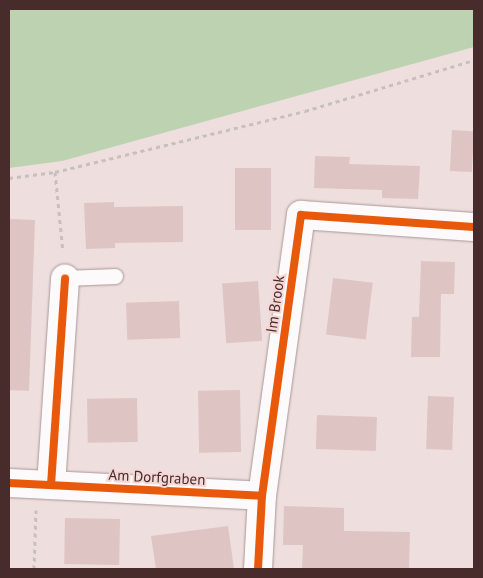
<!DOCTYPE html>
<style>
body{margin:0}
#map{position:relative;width:483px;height:578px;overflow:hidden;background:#eededd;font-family:"PT Sans",sans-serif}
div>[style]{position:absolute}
.green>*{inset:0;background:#bdd2b1}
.building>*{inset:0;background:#dec5c4;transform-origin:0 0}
.path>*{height:3px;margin-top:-1.5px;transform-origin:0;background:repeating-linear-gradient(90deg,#c8c0c0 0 4px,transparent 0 8px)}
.roads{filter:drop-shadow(0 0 1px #aa9797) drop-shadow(0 0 1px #aa9797)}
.lane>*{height:15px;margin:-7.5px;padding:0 7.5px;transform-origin:7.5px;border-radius:7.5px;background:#fcfafa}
.street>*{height:28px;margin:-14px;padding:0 14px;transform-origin:14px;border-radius:14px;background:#fcfafa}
.cycleway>*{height:8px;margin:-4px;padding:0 4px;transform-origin:4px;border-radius:4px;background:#e8590c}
span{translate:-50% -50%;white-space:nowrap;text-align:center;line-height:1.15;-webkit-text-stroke:4px #f5d8d6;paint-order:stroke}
.street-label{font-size:15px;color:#472c2b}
.frame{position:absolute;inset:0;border:10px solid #472c2b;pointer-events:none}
</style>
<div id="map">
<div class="green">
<i style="clip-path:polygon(9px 9px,474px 9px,474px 47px,62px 161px,9px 168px)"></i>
</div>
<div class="building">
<i style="left:452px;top:130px;width:22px;height:41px;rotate:3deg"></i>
<i style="clip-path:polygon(315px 156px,350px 157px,349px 164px,420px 166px,418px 199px,382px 198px,382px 190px,314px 188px)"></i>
<i style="left:235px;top:168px;width:36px;height:62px"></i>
<i style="clip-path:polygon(114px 202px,114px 207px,183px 206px,183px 242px,115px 243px,115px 248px,86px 249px,84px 203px)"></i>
<i style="left:9px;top:219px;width:26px;height:171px;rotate:2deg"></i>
<i style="clip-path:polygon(421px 261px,455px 262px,454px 294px,441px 294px,440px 357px,411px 357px,412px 317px,419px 317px)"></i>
<i style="left:333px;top:278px;width:40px;height:57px;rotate:7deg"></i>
<i style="left:258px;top:281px;width:60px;height:36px;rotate:86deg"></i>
<i style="left:179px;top:301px;width:37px;height:53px;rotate:88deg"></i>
<i style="left:240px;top:390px;width:62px;height:42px;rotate:89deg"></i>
<i style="left:428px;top:396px;width:26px;height:53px;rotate:2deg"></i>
<i style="left:137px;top:398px;width:44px;height:50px;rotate:89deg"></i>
<i style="left:317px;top:415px;width:60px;height:34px;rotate:2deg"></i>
<i style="clip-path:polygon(284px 506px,344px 508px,344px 531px,410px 532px,409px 569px,302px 569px,303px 545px,283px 545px)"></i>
<i style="left:65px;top:518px;width:55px;height:46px;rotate:1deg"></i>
<i style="clip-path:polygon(228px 526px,234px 569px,156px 569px,151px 536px)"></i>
</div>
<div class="path">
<i style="left:55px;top:172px;width:80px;rotate:84.3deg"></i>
<i style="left:9px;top:178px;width:46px;rotate:-7.4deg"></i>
<i style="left:55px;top:172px;width:257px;rotate:-13.7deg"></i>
<i style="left:305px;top:111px;width:177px;rotate:-16.8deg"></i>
<i style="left:34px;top:569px;width:59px;rotate:-88.1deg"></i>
</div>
<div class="roads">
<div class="lane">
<i style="left:65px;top:278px;width:50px;rotate:-2.3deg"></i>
</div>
<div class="street">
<i style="left:9px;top:483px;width:253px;rotate:2.9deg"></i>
<i style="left:51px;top:485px;width:207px;rotate:-86.1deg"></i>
<i style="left:258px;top:569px;width:73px;rotate:-86.9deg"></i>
<i style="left:262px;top:496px;width:284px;rotate:-82.1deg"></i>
<i style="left:301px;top:215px;width:173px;rotate:4deg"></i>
</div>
</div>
<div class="cycleway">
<i style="left:9px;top:483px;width:253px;rotate:2.9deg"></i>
<i style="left:51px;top:485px;width:207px;rotate:-86.1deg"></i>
<i style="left:258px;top:569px;width:73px;rotate:-86.9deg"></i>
<i style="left:262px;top:496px;width:284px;rotate:-82.1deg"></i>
<i style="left:301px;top:215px;width:173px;rotate:4deg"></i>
</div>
<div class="street-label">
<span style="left:275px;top:304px;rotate:-82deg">Im Brook</span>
<span style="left:157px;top:477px;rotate:3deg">Am Dorfgraben</span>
</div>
<div class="frame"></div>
</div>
